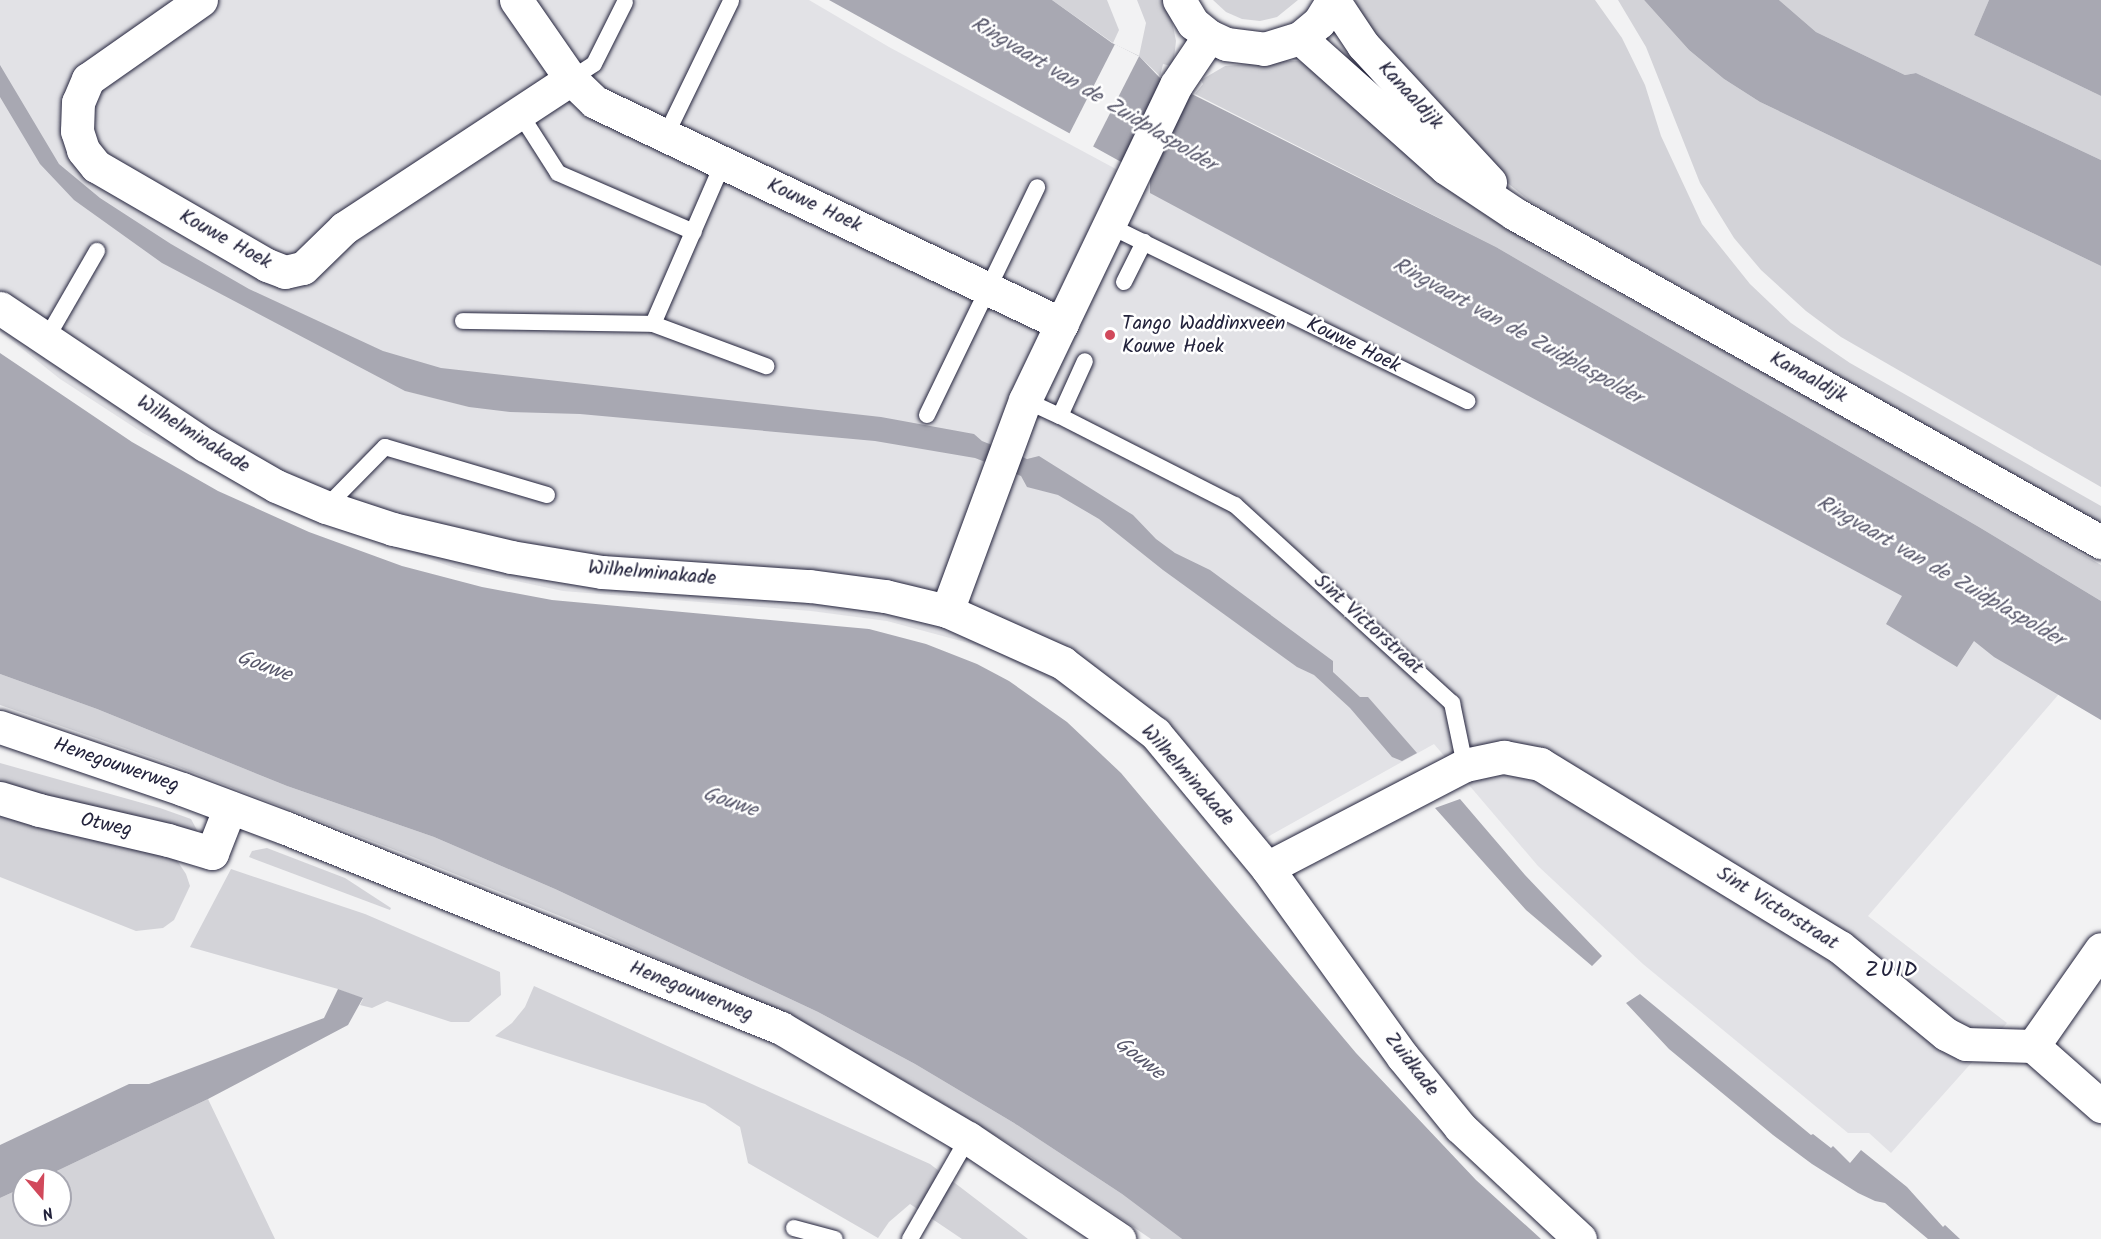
<!DOCTYPE html>
<style>
body{margin:0}
#map{position:relative;width:2101px;height:1239px;overflow:hidden;background:#f2f2f3;font-family:Kalam,sans-serif}
div>[style]{position:absolute}
.built>*{inset:0;background:#e2e2e6}
.green>*{inset:0;background:#d3d3d8}
.water>*{inset:0;background:#a8a8b2}
.pier>*{inset:0;background:#f2f2f3;transform-origin:0 0}
.roads{filter:drop-shadow(0 0 2px #22223b) drop-shadow(0 0 2px #22223b)}
.service>*{height:16px;margin:-8px;padding:0 8px;transform-origin:8px;border-radius:8px;background:#fff}
.minor>*{height:33px;margin:-16.5px;padding:0 16.5px;transform-origin:16.5px;border-radius:16.5px;background:#fff}
.secondary>*{height:33px;margin:-16.5px;padding:0 16.5px;transform-origin:16.5px;border-radius:16.5px;background:#fff}
.primary>*{height:33px;margin:-16.5px;padding:0 16.5px;transform-origin:16.5px;border-radius:16.5px;background:#fff}
.dots>*{width:16px;height:16px;translate:-50% -50%;box-sizing:border-box;border:3px solid #fff;border-radius:50%}
span{translate:-50% -50%;white-space:nowrap;text-align:center;line-height:1.15;-webkit-text-stroke:5px #fff;paint-order:stroke}
.street-label{font-size:20px;color:#22223b}
.poi-label{font-size:20px;color:#22223b}
.left{translate:0 -50%;text-align:left}
.water-label{font-size:21px;color:#58586b;font-style:italic}
.quarter-label{font-size:22px;color:#22223b;letter-spacing:1.5px}
.north{position:absolute;left:12px;top:1167px;width:60px;height:60px;box-sizing:border-box;background:#fff;border:2px solid #a7a7b1;border-radius:50%;rotate:161deg;font-size:16px;font-weight:700;line-height:24px;text-align:center;color:#22223b}
.north::after{content:'';display:block;margin:auto;width:21px;height:27px;background:#d1495b;clip-path:polygon(50% 0,100% 100%,50% 72%,0 100%)}
</style>
<div id="map">
<div class="built">
<i style="clip-path:polygon(0 0,809px 0,889px 47px,1179px 203px,2077px 673px,1868px 916px,2007px 1023px,1891px 1153px,1869px 1133px,1848px 1133px,1643px 964px,1538px 866px,1434px 744px,1244px 850px,1146px 753px,1076px 693px,987px 648px,887px 621px,811px 611px,563px 591px,455px 568px,345px 530px,244px 487px,143px 433px,60px 379px,0 331px)"></i>
</div>
<div class="green">
<i style="clip-path:polygon(1052px 0,1107px 0,1119px 30px,1113px 43px)"></i>
<i style="clip-path:polygon(1137px 0,1165px 0,1172px 21px,1176px 41px,1174px 58px,1171px 66px,1163px 64px,1160px 76px,1139px 56px,1146px 23px)"></i>
<i style="clip-path:polygon(1213px 0,1298px 0,1277px 17px,1260px 21px,1242px 19px,1226px 12px)"></i>
<i style="clip-path:polygon(1355px 0,1595px 0,1622px 38px,1645px 85px,1661px 136px,1702px 224px,1750px 284px,1791px 323px,1850px 363px,2101px 506px,2101px 524px,1531px 202px,1483px 163px,1401px 70px,1358px 10px)"></i>
<i style="clip-path:polygon(1618px 0,1644px 0,1689px 50px,1724px 79px,1760px 102px,2101px 266px,2101px 487px,1841px 337px,1806px 311px,1761px 270px,1734px 238px,1700px 183px,1646px 47px)"></i>
<i style="clip-path:polygon(1779px 0,1989px 0,1974px 35px,2101px 96px,2101px 160px,1916px 73px,1905px 75px,1816px 32px)"></i>
<i style="clip-path:polygon(1282px 61px,1298px 61px,1321px 69px,1444px 183px,1538px 249px,1809px 398px,2101px 565px,2101px 601px,1979px 527px,1496px 247px,1195px 94px,1203px 84px,1201px 80px,1225px 66px)"></i>
<i style="clip-path:polygon(0 674px,97px 709px,287px 786px,434px 837px,555px 889px,818px 1012px,915px 1064px,1014px 1123px,1122px 1194px,1182px 1239px,1151px 1239px,1028px 1155px,921px 1090px,853px 1052px,713px 983px,595px 930px,403px 853px,168px 763px,0 705px)"></i>
<i style="clip-path:polygon(0 763px,160px 808px,191px 819px,198px 832px,56px 800px,0 782px)"></i>
<i style="clip-path:polygon(0 812px,167px 854px,176px 859px,186px 874px,190px 886px,174px 920px,163px 928px,136px 931px,0 877px)"></i>
<i style="clip-path:polygon(267px 848px,345px 878px,391px 908px,390px 910px,249px 857px,252px 851px)"></i>
<i style="clip-path:polygon(231px 869px,365px 914px,500px 972px,501px 995px,469px 1022px,451px 1022px,387px 1001px,372px 1008px,360px 1005px,363px 999px,338px 989px,190px 947px)"></i>
<i style="clip-path:polygon(534px 986px,930px 1164px,1028px 1239px,962px 1239px,910px 1204px,889px 1222px,878px 1238px,748px 1163px,740px 1127px,705px 1104px,495px 1036px,512px 1023px,525px 1007px)"></i>
<i style="clip-path:polygon(208px 1099px,275px 1239px,0 1239px,0 1198px,24px 1187px,24px 1215px,60px 1215px,60px 1179px,40px 1179px)"></i>
</div>
<div class="water">
<i style="clip-path:polygon(829px 0,1052px 0,1112px 43px,1139px 56px,1160px 78px,1496px 247px,1979px 527px,2101px 601px,2101px 720px,1994px 657px,1974px 641px,1957px 667px,1886px 624px,1902px 596px,1150px 193px,1150px 180px,1123px 163px)"></i>
<i style="clip-path:polygon(1644px 0,1779px 0,1816px 32px,1905px 75px,1916px 73px,2101px 160px,2101px 266px,1760px 102px,1724px 79px,1689px 50px)"></i>
<i style="clip-path:polygon(1989px 0,2101px 0,2101px 96px,1974px 35px)"></i>
<i style="clip-path:polygon(0 65px,59px 164px,100px 198px,171px 244px,249px 289px,383px 351px,441px 368px,881px 417px,974px 434px,982px 441px,1027px 459px,1039px 456px,1133px 515px,1156px 539px,1175px 553px,1210px 570px,1333px 661px,1333px 672px,1360px 697px,1368px 697px,1417px 753px,1402px 761px,1392px 757px,1350px 708px,1314px 675px,1297px 667px,1163px 570px,1099px 519px,1058px 495px,1027px 487px,1021px 476px,975px 458px,875px 441px,580px 414px,510px 412px,469px 407px,405px 391px,162px 263px,74px 200px,40px 164px,0 97px)"></i>
<i style="clip-path:polygon(0 353px,132px 442px,218px 491px,309px 532px,402px 566px,482px 587px,552px 600px,869px 629px,926px 644px,977px 664px,1009px 681px,1067px 722px,1121px 773px,1356px 1053px,1476px 1180px,1541px 1239px,1182px 1239px,1122px 1194px,1014px 1123px,915px 1064px,818px 1012px,555px 889px,434px 837px,287px 786px,97px 709px,0 674px)"></i>
<i style="clip-path:polygon(1460px 799px,1525px 875px,1602px 956px,1592px 966px,1526px 910px,1435px 808px)"></i>
<i style="clip-path:polygon(338px 989px,363px 998px,348px 1025px,208px 1099px,40px 1179px,24px 1179px,24px 1187px,0 1198px,0 1145px,129px 1084px,149px 1084px,324px 1018px)"></i>
<i style="clip-path:polygon(1640px 994px,1811px 1135px,1813px 1134px,1831px 1148px,1833px 1146px,1850px 1163px,1861px 1150px,1907px 1187px,1943px 1227px,1945px 1225px,1960px 1239px,1928px 1239px,1885px 1203px,1875px 1201px,1858px 1193px,1812px 1164px,1773px 1135px,1669px 1049px,1626px 1003px)"></i>
</div>
<div class="pier">
<i style="left:1115px;top:44px;width:27px;height:102px;rotate:27deg"></i>
</div>
<div class="roads">
<div class="service">
<i style="left:571px;top:79px;width:27px;rotate:-33deg"></i>
<i style="left:594px;top:64px;width:69px;rotate:-63.4deg"></i>
<i style="left:519px;top:112px;width:72px;rotate:57.4deg"></i>
<i style="left:558px;top:173px;width:148px;rotate:23.5deg"></i>
<i style="left:666px;top:135px;width:149px;rotate:-64.1deg"></i>
<i style="left:1110px;top:226px;width:398px;rotate:26.1deg"></i>
<i style="left:1124px;top:282px;width:45px;rotate:-63.4deg"></i>
<i style="left:463px;top:321px;width:190px;rotate:0.9deg"></i>
<i style="left:653px;top:324px;width:176px;rotate:-66.5deg"></i>
<i style="left:653px;top:324px;width:121px;rotate:20.4deg"></i>
<i style="left:45px;top:341px;width:104px;rotate:-60deg"></i>
<i style="left:1025px;top:400px;width:38px;rotate:25deg"></i>
<i style="left:1060px;top:416px;width:60px;rotate:-65.6deg"></i>
<i style="left:927px;top:415px;width:253px;rotate:-64.2deg"></i>
<i style="left:1060px;top:416px;width:196px;rotate:27deg"></i>
<i style="left:1235px;top:505px;width:294px;rotate:42.4deg"></i>
<i style="left:1452px;top:703px;width:63px;rotate:78.2deg"></i>
<i style="left:326px;top:507px;width:84px;rotate:-45.5deg"></i>
<i style="left:385px;top:447px;width:169px;rotate:16.5deg"></i>
<i style="left:794px;top:1228px;width:42px;rotate:15deg"></i>
<i style="left:910px;top:1239px;width:116px;rotate:-60.1deg"></i>
</div>
<div class="minor">
<i style="left:201px;top:0;width:138px;rotate:145deg"></i>
<i style="left:88px;top:79px;width:25px;rotate:113deg"></i>
<i style="left:78px;top:102px;width:29px;rotate:92deg"></i>
<i style="left:77px;top:131px;width:20px;rotate:72deg"></i>
<i style="left:83px;top:150px;width:21px;rotate:51deg"></i>
<i style="left:96px;top:166px;width:198px;rotate:30.1deg"></i>
<i style="left:267px;top:265px;width:19px;rotate:21deg"></i>
<i style="left:285px;top:272px;width:18px;rotate:-13deg"></i>
<i style="left:303px;top:268px;width:57px;rotate:-44.3deg"></i>
<i style="left:344px;top:228px;width:272px;rotate:-33.3deg"></i>
<i style="left:516px;top:0;width:96px;rotate:55.2deg"></i>
<i style="left:571px;top:79px;width:33px;rotate:44deg"></i>
<i style="left:595px;top:102px;width:517px;rotate:25.43deg"></i>
<i style="left:0;top:308px;width:247px;rotate:33.8deg"></i>
<i style="left:205px;top:445px;width:82px;rotate:30deg"></i>
<i style="left:276px;top:486px;width:54px;rotate:22.8deg"></i>
<i style="left:326px;top:507px;width:71px;rotate:18.2deg"></i>
<i style="left:393px;top:529px;width:121px;rotate:13.3deg"></i>
<i style="left:511px;top:557px;width:92px;rotate:9.4deg"></i>
<i style="left:602px;top:572px;width:208px;rotate:3.9deg"></i>
<i style="left:810px;top:586px;width:76px;rotate:7.6deg"></i>
<i style="left:885px;top:596px;width:64px;rotate:13.6deg"></i>
<i style="left:947px;top:611px;width:127px;rotate:24.1deg"></i>
<i style="left:1063px;top:663px;width:116px;rotate:37.3deg"></i>
<i style="left:1155px;top:733px;width:175px;rotate:50.3deg"></i>
<i style="left:1267px;top:868px;width:233px;rotate:54.3deg"></i>
<i style="left:1403px;top:1057px;width:90px;rotate:50.8deg"></i>
<i style="left:1460px;top:1127px;width:164px;rotate:43deg"></i>
<i style="left:947px;top:611px;width:225px;rotate:-69.7deg"></i>
<i style="left:1025px;top:400px;width:349px;rotate:-64.4deg"></i>
<i style="left:1176px;top:85px;width:59px;rotate:-56deg"></i>
<i style="left:0;top:798px;width:41px;rotate:17.1deg"></i>
<i style="left:39px;top:810px;width:132px;rotate:13.1deg"></i>
<i style="left:168px;top:840px;width:46px;rotate:16.5deg"></i>
<i style="left:212px;top:853px;width:49px;rotate:-68.6deg"></i>
<i style="left:1267px;top:868px;width:223px;rotate:-27.5deg"></i>
<i style="left:1465px;top:765px;width:40px;rotate:-12deg"></i>
<i style="left:1504px;top:757px;width:37px;rotate:11deg"></i>
<i style="left:1540px;top:764px;width:351px;rotate:31.4deg"></i>
<i style="left:1840px;top:947px;width:137px;rotate:39.4deg"></i>
<i style="left:1946px;top:1034px;width:22px;rotate:27deg"></i>
<i style="left:1966px;top:1044px;width:67px;rotate:1.7deg"></i>
<i style="left:2033px;top:1046px;width:91px;rotate:41.4deg"></i>
<i style="left:2033px;top:1046px;width:118px;rotate:-55deg"></i>
</div>
<div class="secondary">
<i style="left:1179px;top:0;width:27px;rotate:59deg"></i>
<i style="left:1193px;top:23px;width:21px;rotate:39deg"></i>
<i style="left:1209px;top:36px;width:19px;rotate:25deg"></i>
<i style="left:1226px;top:44px;width:38px;rotate:7deg"></i>
<i style="left:1264px;top:49px;width:38px;rotate:-17deg"></i>
<i style="left:1300px;top:38px;width:25px;rotate:-40deg"></i>
<i style="left:1319px;top:22px;width:26px;rotate:-58deg"></i>
<i style="left:1333px;top:0;width:54px;rotate:56.3deg"></i>
<i style="left:1363px;top:45px;width:187px;rotate:47.2deg"></i>
<i style="left:1300px;top:38px;width:195px;rotate:41.7deg"></i>
<i style="left:1446px;top:168px;width:83px;rotate:33.7deg"></i>
<i style="left:1515px;top:214px;width:672px;rotate:29.24deg"></i>
</div>
<div class="primary">
<i style="left:0;top:727px;width:192px;rotate:18.8deg"></i>
<i style="left:182px;top:789px;width:111px;rotate:20.6deg"></i>
<i style="left:286px;top:828px;width:534px;rotate:22deg"></i>
<i style="left:781px;top:1028px;width:217px;rotate:30.5deg"></i>
<i style="left:968px;top:1138px;width:182px;rotate:33.8deg"></i>
</div>
</div>
<div class="dots">
<i style="left:1110px;top:335px;background:#d1495b"></i>
</div>
<div class="street-label">
<span style="left:1410px;top:96px;rotate:47deg">Kanaaldijk</span>
<span style="left:814px;top:206px;rotate:25deg">Kouwe Hoek</span>
<span style="left:225px;top:240px;rotate:29deg">Kouwe Hoek</span>
<span style="left:1353px;top:346px;rotate:26deg">Kouwe Hoek</span>
<span style="left:1808px;top:378px;rotate:29deg">Kanaaldijk</span>
<span style="left:193px;top:435px;rotate:32deg">Wilhelminakade</span>
<span style="left:652px;top:574px;rotate:5deg">Wilhelminakade</span>
<span style="left:1368px;top:625px;rotate:42deg">Sint Victorstraat</span>
<span style="left:116px;top:766px;rotate:19deg">Henegouwerweg</span>
<span style="left:1187px;top:776px;rotate:48deg">Wilhelminakade</span>
<span style="left:106px;top:826px;rotate:12deg">Otweg</span>
<span style="left:1777px;top:909px;rotate:32deg">Sint Victorstraat</span>
<span style="left:691px;top:992px;rotate:22deg">Henegouwerweg</span>
<span style="left:1411px;top:1065px;rotate:52deg">Zuidkade</span>
</div>
<div class="poi-label">
<span class="left" style="left:1122px;top:336px">Tango Waddinxveen<br>Kouwe Hoek</span>
</div>
<div class="water-label">
<span style="left:1093px;top:95px;rotate:31deg">Ringvaart van de Zuidplaspolder</span>
<span style="left:1517px;top:332px;rotate:29deg">Ringvaart van de Zuidplaspolder</span>
<span style="left:1940px;top:572px;rotate:30deg">Ringvaart van de Zuidplaspolder</span>
<span style="left:264px;top:667px;rotate:20deg">Gouwe</span>
<span style="left:730px;top:803px;rotate:19deg">Gouwe</span>
<span style="left:1139px;top:1059px;rotate:38deg">Gouwe</span>
</div>
<div class="quarter-label">
<span style="left:1892px;top:971px">ZUID</span>
</div>
<div class="north">N</div>
</div>
